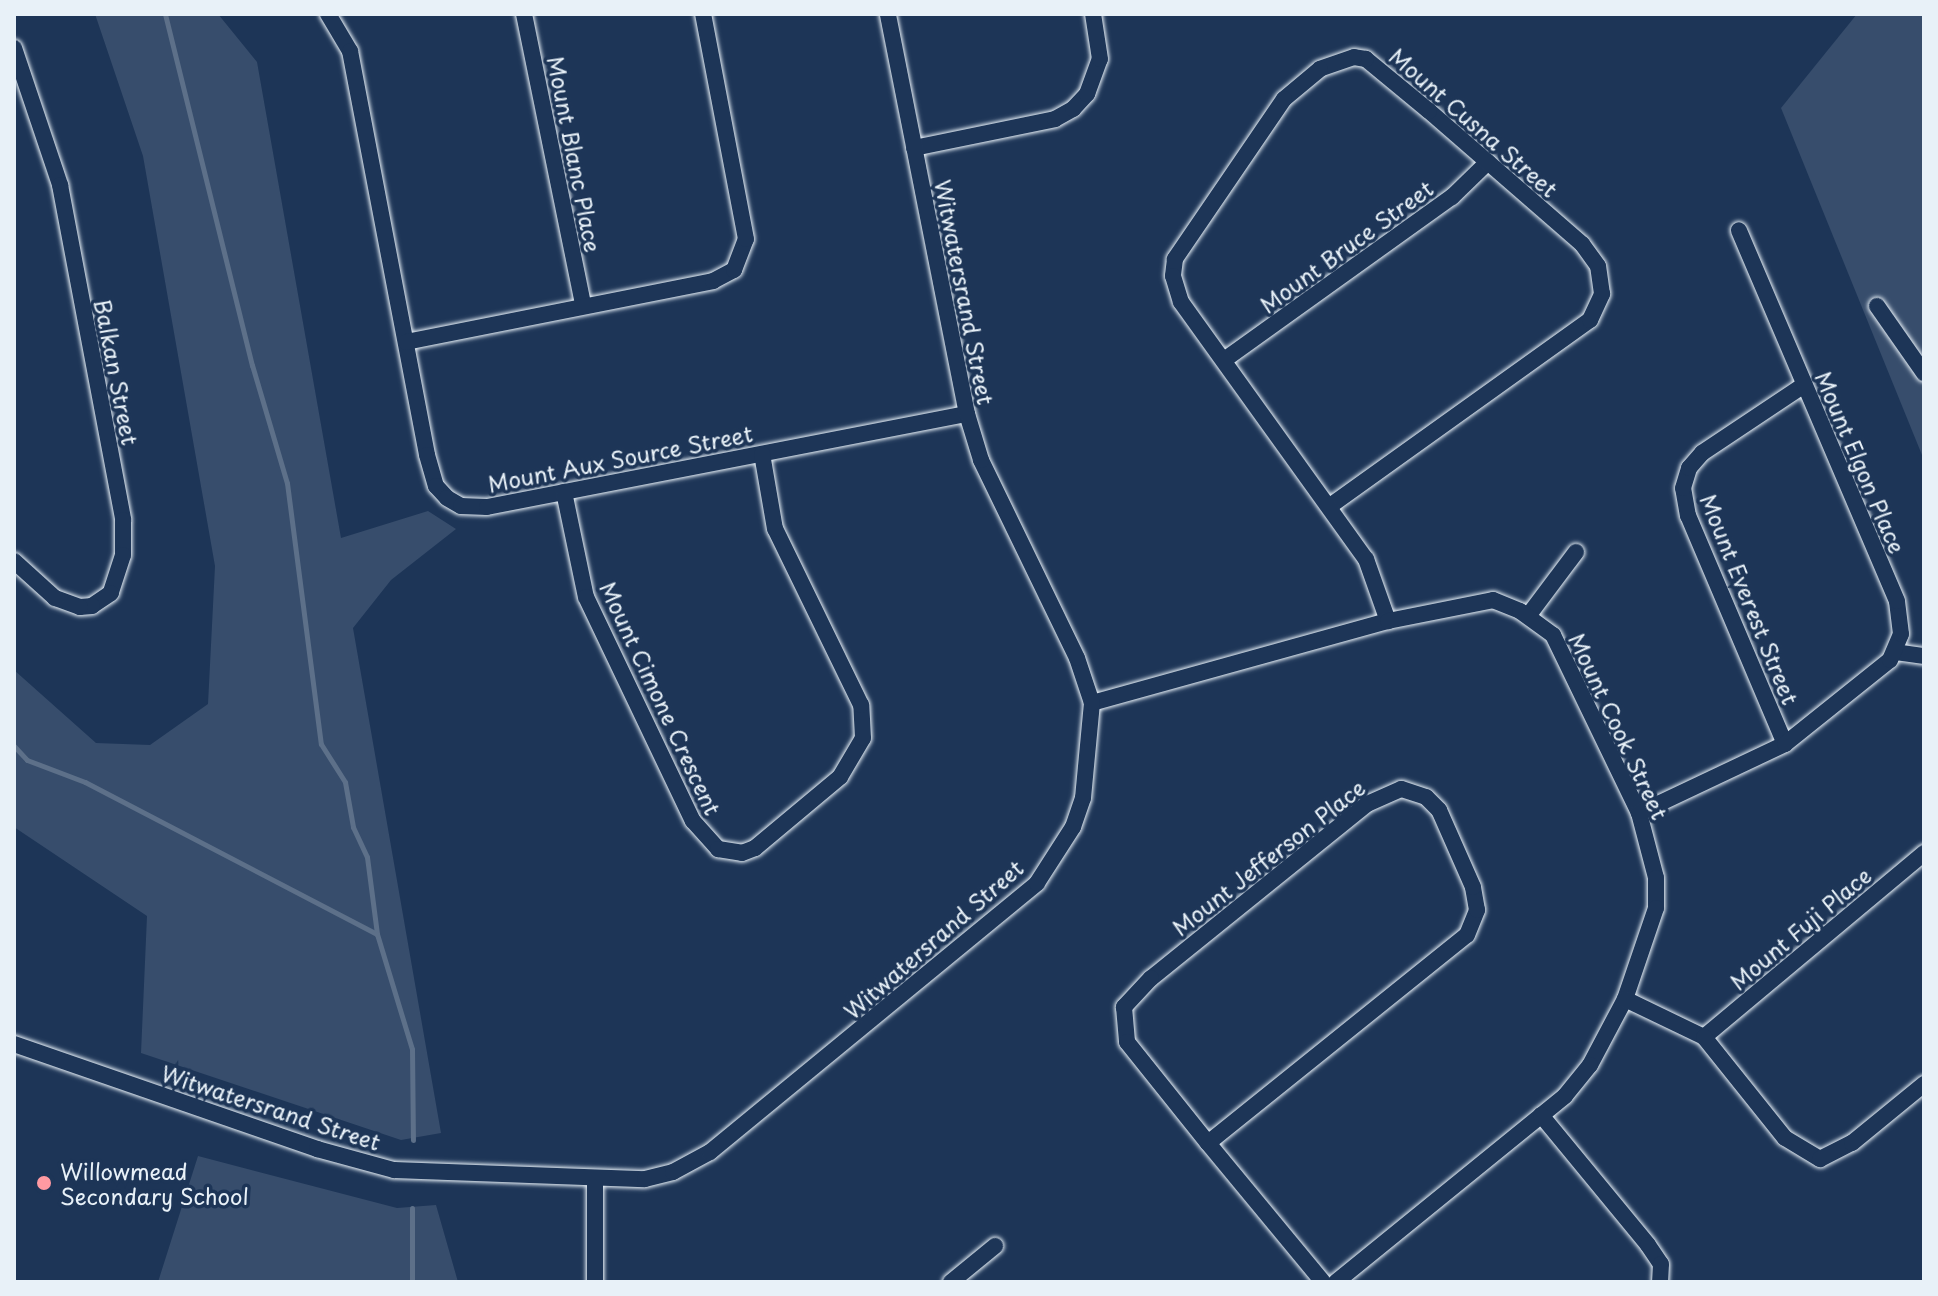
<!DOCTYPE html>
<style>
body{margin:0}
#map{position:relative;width:1938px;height:1296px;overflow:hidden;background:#1d3557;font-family:"Playpen Sans",sans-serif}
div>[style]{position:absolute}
.green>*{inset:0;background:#374d6c}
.stream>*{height:5px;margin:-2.5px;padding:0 2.5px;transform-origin:2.5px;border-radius:2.5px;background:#5d7089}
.roads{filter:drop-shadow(0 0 2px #e8f1f8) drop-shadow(0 0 2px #e8f1f8)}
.street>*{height:16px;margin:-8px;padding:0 8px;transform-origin:8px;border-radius:8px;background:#1d3557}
.dots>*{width:22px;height:22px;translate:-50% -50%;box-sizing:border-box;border:4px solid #1d3557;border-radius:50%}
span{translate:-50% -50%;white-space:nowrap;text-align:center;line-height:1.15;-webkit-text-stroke:7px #1d3557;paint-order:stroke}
.street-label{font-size:22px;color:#e8f1f8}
.poi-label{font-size:22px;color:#e8f1f8}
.left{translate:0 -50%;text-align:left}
.frame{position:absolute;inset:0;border:16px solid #e8f1f8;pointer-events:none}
</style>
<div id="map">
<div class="green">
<i style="clip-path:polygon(95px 14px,218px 14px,257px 62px,341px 538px,428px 511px,456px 529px,391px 580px,353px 628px,441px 1133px,401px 1140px,141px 1053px,147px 916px,14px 827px,14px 670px,96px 743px,150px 745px,208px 704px,215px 566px,143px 156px)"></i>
<i style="clip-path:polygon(1857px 14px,1924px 14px,1924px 460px,1781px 108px)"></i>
<i style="clip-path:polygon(198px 1156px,397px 1208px,436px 1205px,458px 1282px,158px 1282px)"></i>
</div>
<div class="stream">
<i style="left:165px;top:14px;width:362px;rotate:76.1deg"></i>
<i style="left:252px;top:365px;width:123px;rotate:73.5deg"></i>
<i style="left:287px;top:483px;width:263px;rotate:82.6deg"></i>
<i style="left:321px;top:744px;width:45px;rotate:57.7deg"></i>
<i style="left:345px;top:782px;width:46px;rotate:79.9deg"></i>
<i style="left:353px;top:827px;width:33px;rotate:65deg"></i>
<i style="left:367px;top:857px;width:78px;rotate:82.6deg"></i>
<i style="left:14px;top:746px;width:19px;rotate:47deg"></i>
<i style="left:27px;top:760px;width:62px;rotate:20.8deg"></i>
<i style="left:85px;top:782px;width:329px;rotate:27.5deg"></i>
<i style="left:377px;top:934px;width:120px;rotate:73.1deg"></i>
<i style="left:412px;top:1049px;width:91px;rotate:89.4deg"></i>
<i style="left:412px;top:1282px;width:74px;rotate:-90deg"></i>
</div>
<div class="roads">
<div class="street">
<i style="left:328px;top:14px;width:43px;rotate:59.3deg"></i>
<i style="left:350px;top:51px;width:411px;rotate:79.2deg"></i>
<i style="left:427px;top:455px;width:32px;rotate:74deg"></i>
<i style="left:436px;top:486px;width:16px;rotate:47deg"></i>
<i style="left:447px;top:498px;width:16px;rotate:30deg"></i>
<i style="left:461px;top:506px;width:26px;rotate:2deg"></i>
<i style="left:487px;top:507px;width:489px;rotate:-11deg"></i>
<i style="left:524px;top:14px;width:296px;rotate:78.5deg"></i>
<i style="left:14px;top:48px;width:145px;rotate:71.4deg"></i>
<i style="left:60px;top:185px;width:341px;rotate:79.3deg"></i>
<i style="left:123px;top:520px;width:35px;rotate:90deg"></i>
<i style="left:123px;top:555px;width:40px;rotate:108deg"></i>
<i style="left:111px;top:593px;width:23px;rotate:146deg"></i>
<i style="left:92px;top:606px;width:12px;rotate:175deg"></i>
<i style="left:80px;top:607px;width:27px;rotate:-160deg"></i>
<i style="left:55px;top:598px;width:55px;rotate:-137.9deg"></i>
<i style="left:914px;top:148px;width:144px;rotate:-11.6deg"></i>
<i style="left:1055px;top:119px;width:21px;rotate:-29deg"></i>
<i style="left:1073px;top:109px;width:21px;rotate:-47deg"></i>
<i style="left:1087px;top:94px;width:37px;rotate:-70deg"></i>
<i style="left:1100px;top:59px;width:46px;rotate:-98.8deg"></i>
<i style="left:1877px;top:306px;width:82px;rotate:55deg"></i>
<i style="left:406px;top:342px;width:313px;rotate:-11.2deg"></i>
<i style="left:713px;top:281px;width:24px;rotate:-28deg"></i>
<i style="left:734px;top:270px;width:33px;rotate:-69deg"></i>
<i style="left:746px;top:239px;width:229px;rotate:-100.8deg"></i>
<i style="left:1224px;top:360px;width:280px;rotate:-35.6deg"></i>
<i style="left:1452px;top:197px;width:50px;rotate:-44.2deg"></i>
<i style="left:564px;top:492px;width:107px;rotate:78.2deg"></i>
<i style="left:586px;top:597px;width:248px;rotate:64.5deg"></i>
<i style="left:693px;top:821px;width:38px;rotate:48deg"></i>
<i style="left:718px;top:849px;width:24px;rotate:9deg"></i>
<i style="left:742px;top:853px;width:14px;rotate:-21deg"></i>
<i style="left:755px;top:848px;width:111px;rotate:-39.9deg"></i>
<i style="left:840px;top:777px;width:45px;rotate:-59.5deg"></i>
<i style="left:863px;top:738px;width:33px;rotate:-93deg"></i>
<i style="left:861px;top:705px;width:196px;rotate:-116deg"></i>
<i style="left:775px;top:529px;width:76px;rotate:-99.8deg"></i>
<i style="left:1330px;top:506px;width:320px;rotate:-35.6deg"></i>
<i style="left:1590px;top:320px;width:29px;rotate:-65deg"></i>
<i style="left:1602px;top:294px;width:28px;rotate:-98deg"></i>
<i style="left:1598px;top:266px;width:27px;rotate:-126deg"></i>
<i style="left:1582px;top:244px;width:203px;rotate:-139deg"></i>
<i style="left:1429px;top:111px;width:82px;rotate:-140.5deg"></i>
<i style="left:1366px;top:59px;width:12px;rotate:-171deg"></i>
<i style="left:1354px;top:57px;width:36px;rotate:161deg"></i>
<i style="left:1320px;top:69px;width:47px;rotate:140.2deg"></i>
<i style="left:1284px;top:99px;width:194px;rotate:124.3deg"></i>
<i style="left:1175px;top:259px;width:17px;rotate:97deg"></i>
<i style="left:1173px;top:276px;width:27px;rotate:73deg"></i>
<i style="left:1181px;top:302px;width:317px;rotate:54.3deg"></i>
<i style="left:1366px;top:559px;width:66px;rotate:70.5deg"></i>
<i style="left:1528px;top:616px;width:80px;rotate:-53.1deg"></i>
<i style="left:1895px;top:652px;width:29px;rotate:8deg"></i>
<i style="left:1092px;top:703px;width:307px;rotate:-15.5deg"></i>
<i style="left:1388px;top:621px;width:107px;rotate:-11.3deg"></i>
<i style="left:1493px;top:600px;width:29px;rotate:22deg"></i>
<i style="left:1520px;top:611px;width:41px;rotate:36deg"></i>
<i style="left:1553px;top:635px;width:198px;rotate:64.2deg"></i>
<i style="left:1639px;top:813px;width:67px;rotate:75.3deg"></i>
<i style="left:1656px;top:878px;width:30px;rotate:90deg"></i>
<i style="left:1656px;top:908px;width:96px;rotate:108.8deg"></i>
<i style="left:1625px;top:999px;width:75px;rotate:117.9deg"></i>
<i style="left:1590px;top:1065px;width:40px;rotate:129deg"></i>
<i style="left:1565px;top:1096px;width:295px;rotate:140.9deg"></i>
<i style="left:1785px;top:744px;width:248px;rotate:-113deg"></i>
<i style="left:1688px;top:516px;width:28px;rotate:-100deg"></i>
<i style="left:1683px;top:488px;width:21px;rotate:-73deg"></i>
<i style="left:1689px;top:468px;width:20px;rotate:-49deg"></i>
<i style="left:1702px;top:453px;width:123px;rotate:-33.7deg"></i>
<i style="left:1639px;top:813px;width:161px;rotate:-25.3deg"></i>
<i style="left:1785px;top:744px;width:134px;rotate:-38.7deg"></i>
<i style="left:1890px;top:660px;width:28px;rotate:-67deg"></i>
<i style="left:1901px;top:634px;width:33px;rotate:-97deg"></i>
<i style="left:1897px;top:601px;width:403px;rotate:-113.1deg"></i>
<i style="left:1625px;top:999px;width:88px;rotate:25.7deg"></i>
<i style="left:1704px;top:1037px;width:287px;rotate:-39.9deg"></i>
<i style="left:1704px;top:1037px;width:129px;rotate:51.3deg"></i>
<i style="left:1785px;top:1138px;width:41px;rotate:31deg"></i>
<i style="left:1820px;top:1159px;width:36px;rotate:-27deg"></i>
<i style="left:1852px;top:1143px;width:93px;rotate:-39.3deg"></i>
<i style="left:14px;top:1044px;width:321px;rotate:19.1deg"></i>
<i style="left:317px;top:1149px;width:80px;rotate:15.3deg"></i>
<i style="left:394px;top:1170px;width:251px;rotate:2.1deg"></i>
<i style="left:645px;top:1179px;width:29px;rotate:-14deg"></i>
<i style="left:673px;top:1172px;width:42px;rotate:-28.4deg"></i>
<i style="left:710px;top:1152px;width:423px;rotate:-39.4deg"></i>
<i style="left:1037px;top:883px;width:67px;rotate:-57.3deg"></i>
<i style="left:1073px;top:827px;width:31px;rotate:-71deg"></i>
<i style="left:1083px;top:798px;width:95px;rotate:-84.6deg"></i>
<i style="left:1092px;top:703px;width:47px;rotate:-108.4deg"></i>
<i style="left:1077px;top:658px;width:220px;rotate:-115.9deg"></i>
<i style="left:981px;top:460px;width:48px;rotate:-106.9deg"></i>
<i style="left:967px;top:414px;width:408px;rotate:-101.2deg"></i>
<i style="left:1541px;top:1115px;width:168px;rotate:50.5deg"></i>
<i style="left:1648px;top:1245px;width:23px;rotate:56deg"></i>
<i style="left:1661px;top:1264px;width:18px;rotate:93deg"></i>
<i style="left:1208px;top:1143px;width:332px;rotate:-38.8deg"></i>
<i style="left:1467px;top:935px;width:27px;rotate:-68deg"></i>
<i style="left:1477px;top:910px;width:23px;rotate:-100deg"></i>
<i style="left:1473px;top:887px;width:84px;rotate:-113.8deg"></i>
<i style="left:1439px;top:810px;width:18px;rotate:-135deg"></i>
<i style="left:1426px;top:797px;width:26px;rotate:-162deg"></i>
<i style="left:1401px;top:789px;width:37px;rotate:156deg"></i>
<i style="left:1367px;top:804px;width:277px;rotate:141.1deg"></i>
<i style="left:1151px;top:978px;width:40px;rotate:133deg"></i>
<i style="left:1124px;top:1007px;width:35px;rotate:85deg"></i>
<i style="left:1127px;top:1042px;width:129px;rotate:51.3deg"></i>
<i style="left:1208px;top:1143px;width:180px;rotate:50.4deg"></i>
<i style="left:595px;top:1179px;width:103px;rotate:90deg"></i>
<i style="left:951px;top:1282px;width:57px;rotate:-39.3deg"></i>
</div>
</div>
<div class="dots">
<i style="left:44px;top:1183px;background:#ff9aa2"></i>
</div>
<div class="street-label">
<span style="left:1474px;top:122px;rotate:41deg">Mount Cusna Street</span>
<span style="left:575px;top:154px;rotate:79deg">Mount Blanc Place</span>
<span style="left:1346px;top:246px;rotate:-36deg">Mount Bruce Street</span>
<span style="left:965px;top:292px;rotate:79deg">Witwatersrand Street</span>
<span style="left:117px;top:372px;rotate:79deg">Balkan Street</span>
<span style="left:620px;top:458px;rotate:-11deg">Mount Aux Source Street</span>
<span style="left:1861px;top:462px;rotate:67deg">Mount Elgon Place</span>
<span style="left:1750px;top:599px;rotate:68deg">Mount Everest Street</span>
<span style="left:661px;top:698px;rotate:65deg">Mount Cimone Crescent</span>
<span style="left:1619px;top:726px;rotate:65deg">Mount Cook Street</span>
<span style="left:1268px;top:857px;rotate:-38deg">Mount Jefferson Place</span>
<span style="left:1800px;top:928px;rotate:-40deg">Mount Fuji Place</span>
<span style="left:933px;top:939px;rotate:-41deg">Witwatersrand Street</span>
<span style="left:271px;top:1107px;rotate:18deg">Witwatersrand Street</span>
</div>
<div class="poi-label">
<span class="left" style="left:60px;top:1183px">Willowmead<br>Secondary School</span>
</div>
<div class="frame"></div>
</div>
